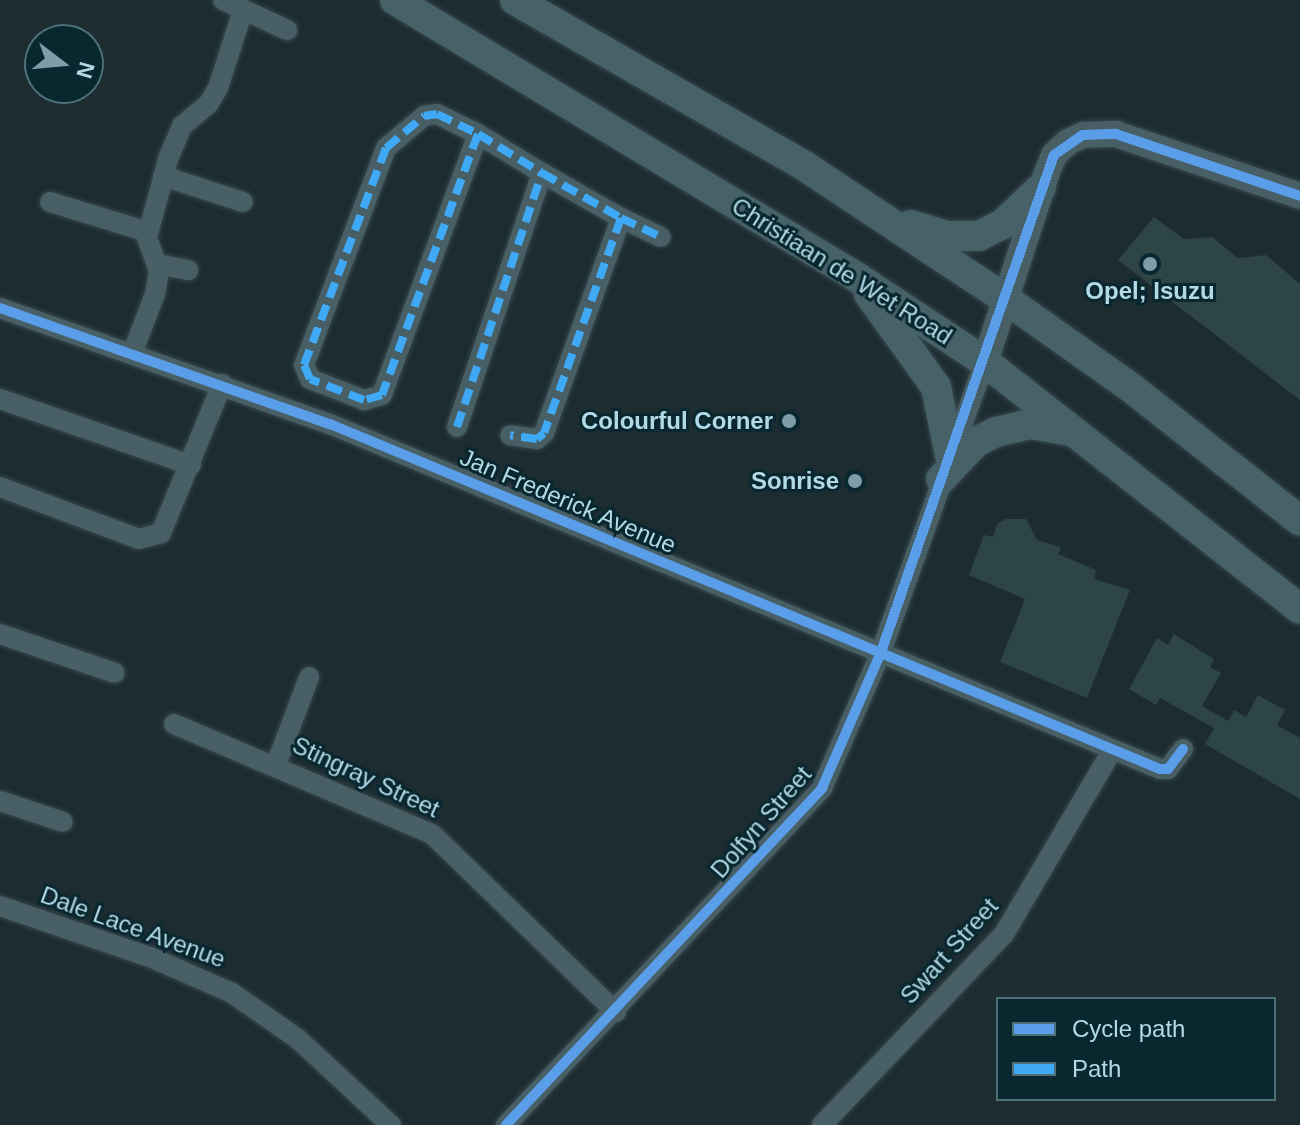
<!DOCTYPE html>
<style>
body{margin:0}
#map{position:relative;width:1300px;height:1125px;overflow:hidden;background:#1c2c31;font-family:Helvetica,sans-serif}
div>[style]{position:absolute}
.building>*{inset:0;background:#2e4548}
.roads{filter:drop-shadow(0 0 2px #36474c) drop-shadow(0 0 2px #36474c)}
.minor>*{height:20px;margin:-10px;padding:0 10px;transform-origin:10px;border-radius:10px;background:#475f65}
.tertiary>*{height:26px;margin:-13px;padding:0 13px;transform-origin:13px;border-radius:13px;background:#475f65}
.secondary>*{height:30px;margin:-15px;padding:0 15px;transform-origin:15px;border-radius:15px;background:#476168}
.quiet>*{height:8px;margin-top:-4px;transform-origin:0;background:repeating-linear-gradient(90deg,#3fa9f5 0 16px,transparent 0 24px)}
.cycleway>*{height:10px;margin:-5px;padding:0 5px;transform-origin:5px;border-radius:5px;background:#5a9eea}
.dots>*{width:22px;height:22px;translate:-50% -50%;box-sizing:border-box;border:4px solid #09272f;border-radius:50%}
span{translate:-50% -50%;white-space:nowrap;text-align:center;line-height:1.15;-webkit-text-stroke:6px #09272f;paint-order:stroke}
.street-label{font-size:24px;color:#b1dae6}
.poi-label{font-size:24px;color:#b1dae6;font-weight:700}
.right{translate:-100% -50%;text-align:right}
.legend{position:absolute;left:996px;top:997px;width:280px;height:104px;box-sizing:border-box;background:#09272f;border:2px solid #4c6f78;margin:0;padding:10px 14px;list-style:none;font-size:24px;color:#b1dae6}
.legend li{display:flex;align-items:center;gap:16px;height:40px}
.legend b{width:40px;border:2px solid #4c6f78}
.north{position:absolute;left:24px;top:24px;width:80px;height:80px;box-sizing:border-box;background:#09272f;border:2px solid #4c6f78;border-radius:50%;rotate:106deg;font-size:22px;font-weight:700;line-height:32px;text-align:center;color:#b1dae6}
.north::after{content:'';display:block;margin:auto;width:28px;height:36px;background:#7d9da7;clip-path:polygon(50% 0,100% 100%,50% 72%,0 100%)}
</style>
<div id="map">
<div class="building">
<i style="clip-path:polygon(1154px 217px,1184px 239px,1212px 237px,1238px 258px,1266px 255px,1300px 284px,1300px 400px,1118px 260px)"></i>
<i style="clip-path:polygon(1006px 519px,1026px 519px,1037px 540px,1061px 547px,1058px 554px,1096px 570px,1094px 579px,1130px 590px,1087px 698px,1000px 662px,1025px 599px,969px 575px,984px 535px,993px 537px,997px 524px)"></i>
<i style="clip-path:polygon(1174px 634px,1214px 659px,1210px 667px,1221px 673px,1202px 706px,1228px 721px,1234px 710px,1246px 717px,1258px 695px,1285px 710px,1277px 725px,1300px 738px,1300px 799px,1205px 744px,1214px 728px,1160px 698px,1156px 705px,1129px 689px,1157px 638px,1168px 645px)"></i>
</div>
<div class="roads">
<div class="minor">
<i style="left:223px;top:0;width:71px;rotate:25.1deg"></i>
<i style="left:478px;top:134px;width:278px;rotate:110.2deg"></i>
<i style="left:382px;top:395px;width:19px;rotate:164deg"></i>
<i style="left:364px;top:400px;width:58px;rotate:-158.7deg"></i>
<i style="left:310px;top:379px;width:15px;rotate:-113deg"></i>
<i style="left:304px;top:365px;width:232px;rotate:-69.3deg"></i>
<i style="left:386px;top:148px;width:50px;rotate:-40.1deg"></i>
<i style="left:424px;top:116px;width:13px;rotate:-9deg"></i>
<i style="left:437px;top:114px;width:46px;rotate:26deg"></i>
<i style="left:478px;top:134px;width:75px;rotate:31.4deg"></i>
<i style="left:163px;top:176px;width:84px;rotate:18deg"></i>
<i style="left:50px;top:202px;width:102px;rotate:17deg"></i>
<i style="left:621px;top:218px;width:44px;rotate:25.4deg"></i>
<i style="left:157px;top:264px;width:32px;rotate:11deg"></i>
<i style="left:0;top:308px;width:350px;rotate:19.4deg"></i>
<i style="left:330px;top:424px;width:899px;rotate:22.57deg"></i>
<i style="left:1160px;top:769px;width:8px"></i>
<i style="left:1168px;top:769px;width:25px;rotate:-53deg"></i>
<i style="left:132px;top:354px;width:64px;rotate:-69deg"></i>
<i style="left:155px;top:294px;width:23px;rotate:-80deg"></i>
<i style="left:159px;top:271px;width:35px;rotate:-110deg"></i>
<i style="left:147px;top:238px;width:82px;rotate:-75.1deg"></i>
<i style="left:168px;top:159px;width:36px;rotate:-67deg"></i>
<i style="left:182px;top:126px;width:35px;rotate:-40deg"></i>
<i style="left:209px;top:103px;width:17px;rotate:-59deg"></i>
<i style="left:218px;top:88px;width:82px;rotate:-72.2deg"></i>
<i style="left:0;top:399px;width:202px;rotate:19.1deg"></i>
<i style="left:457px;top:427px;width:268px;rotate:-71.5deg"></i>
<i style="left:542px;top:173px;width:91px;rotate:29.7deg"></i>
<i style="left:621px;top:218px;width:228px;rotate:109.7deg"></i>
<i style="left:544px;top:433px;width:9px;rotate:139deg"></i>
<i style="left:537px;top:439px;width:27px;rotate:-172deg"></i>
<i style="left:0;top:487px;width:148px;rotate:20.5deg"></i>
<i style="left:139px;top:539px;width:23px;rotate:-15deg"></i>
<i style="left:161px;top:533px;width:161px;rotate:-67.7deg"></i>
<i style="left:0;top:634px;width:121px;rotate:18.7deg"></i>
<i style="left:174px;top:724px;width:280px;rotate:23.1deg"></i>
<i style="left:432px;top:834px;width:256px;rotate:44.1deg"></i>
<i style="left:276px;top:765px;width:94px;rotate:-69.4deg"></i>
<i style="left:0;top:801px;width:66px;rotate:18.4deg"></i>
<i style="left:0;top:906px;width:158px;rotate:18.8deg"></i>
<i style="left:150px;top:957px;width:90px;rotate:23.7deg"></i>
<i style="left:232px;top:993px;width:80px;rotate:34.9deg"></i>
<i style="left:298px;top:1039px;width:127px;rotate:42.8deg"></i>
<i style="left:506px;top:1125px;width:462px;rotate:-46.8deg"></i>
<i style="left:822px;top:788px;width:148px;rotate:-66.5deg"></i>
<i style="left:881px;top:652px;width:308px;rotate:-70.3deg"></i>
<i style="left:822px;top:1125px;width:264px;rotate:-46.4deg"></i>
<i style="left:1004px;top:934px;width:212px;rotate:-59.5deg"></i>
</div>
<div class="tertiary">
<i style="left:985px;top:362px;width:197px;rotate:-71.9deg"></i>
<i style="left:1046px;top:175px;width:22px;rotate:-68deg"></i>
<i style="left:1054px;top:155px;width:19px;rotate:-43deg"></i>
<i style="left:1068px;top:142px;width:17px;rotate:-25deg"></i>
<i style="left:1083px;top:135px;width:33px;rotate:-2deg"></i>
<i style="left:1116px;top:134px;width:194px;rotate:18.6deg"></i>
</div>
<div class="secondary">
<i style="left:395px;top:0;width:536px;rotate:30.96deg"></i>
<i style="left:855px;top:276px;width:156px;rotate:33.5deg"></i>
<i style="left:985px;top:362px;width:400px;rotate:38.1deg"></i>
<i style="left:515px;top:0;width:332px;rotate:29.8deg"></i>
<i style="left:803px;top:165px;width:241px;rotate:33.5deg"></i>
<i style="left:1004px;top:298px;width:154px;rotate:35.2deg"></i>
<i style="left:1130px;top:387px;width:216px;rotate:38.2deg"></i>
<i style="left:911px;top:225px;width:37px;rotate:17deg"></i>
<i style="left:946px;top:236px;width:33px"></i>
<i style="left:979px;top:236px;width:27px;rotate:-27deg"></i>
<i style="left:1003px;top:224px;width:52px;rotate:-43.5deg"></i>
<i style="left:869px;top:294px;width:115px;rotate:54.2deg"></i>
<i style="left:936px;top:387px;width:70px;rotate:78.5deg"></i>
<i style="left:941px;top:479px;width:51px;rotate:-46.6deg"></i>
<i style="left:976px;top:442px;width:22px;rotate:-27deg"></i>
<i style="left:996px;top:432px;width:36px;rotate:-13deg"></i>
<i style="left:1031px;top:424px;width:40px;rotate:10deg"></i>
</div>
</div>
<div class="quiet">
<i style="left:478px;top:134px;width:278px;rotate:110.2deg"></i>
<i style="left:382px;top:395px;width:19px;rotate:164deg"></i>
<i style="left:364px;top:400px;width:58px;rotate:-158.7deg"></i>
<i style="left:310px;top:379px;width:15px;rotate:-113deg"></i>
<i style="left:304px;top:365px;width:232px;rotate:-69.3deg"></i>
<i style="left:386px;top:148px;width:50px;rotate:-40.1deg"></i>
<i style="left:424px;top:116px;width:13px;rotate:-9deg"></i>
<i style="left:437px;top:114px;width:46px;rotate:26deg"></i>
<i style="left:478px;top:134px;width:75px;rotate:31.4deg"></i>
<i style="left:621px;top:218px;width:44px;rotate:25.4deg"></i>
<i style="left:457px;top:427px;width:268px;rotate:-71.5deg"></i>
<i style="left:542px;top:173px;width:91px;rotate:29.7deg"></i>
<i style="left:621px;top:218px;width:228px;rotate:109.7deg"></i>
<i style="left:544px;top:433px;width:9px;rotate:139deg"></i>
<i style="left:537px;top:439px;width:27px;rotate:-172deg"></i>
</div>
<div class="cycleway">
<i style="left:0;top:308px;width:350px;rotate:19.4deg"></i>
<i style="left:330px;top:424px;width:899px;rotate:22.57deg"></i>
<i style="left:1160px;top:769px;width:8px"></i>
<i style="left:1168px;top:769px;width:25px;rotate:-53deg"></i>
<i style="left:506px;top:1125px;width:462px;rotate:-46.8deg"></i>
<i style="left:822px;top:788px;width:148px;rotate:-66.5deg"></i>
<i style="left:881px;top:652px;width:526px;rotate:-70.81deg"></i>
<i style="left:1054px;top:155px;width:35px;rotate:-35deg"></i>
<i style="left:1083px;top:135px;width:33px;rotate:-2deg"></i>
<i style="left:1116px;top:134px;width:194px;rotate:18.6deg"></i>
</div>
<div class="dots">
<i style="left:1150px;top:264px;background:#7d9da7"></i>
<i style="left:789px;top:421px;background:#7d9da7"></i>
<i style="left:855px;top:481px;background:#7d9da7"></i>
</div>
<div class="street-label">
<span style="left:842px;top:271px;rotate:32deg">Christiaan de Wet Road</span>
<span style="left:568px;top:501px;rotate:23deg">Jan Frederick Avenue</span>
<span style="left:366px;top:777px;rotate:25deg">Stingray Street</span>
<span style="left:761px;top:822px;rotate:-49deg">Dolfyn Street</span>
<span style="left:133px;top:927px;rotate:20deg">Dale Lace Avenue</span>
<span style="left:949px;top:951px;rotate:-48deg">Swart Street</span>
</div>
<div class="poi-label">
<span style="left:1150px;top:291px">Opel; Isuzu</span>
<span class="right" style="left:773px;top:421px">Colourful Corner</span>
<span class="right" style="left:839px;top:481px">Sonrise</span>
</div>
<ul class="legend">
<li><b style="height:10px;background:#5a9eea"></b>Cycle path</li>
<li><b style="height:10px;background:#3fa9f5"></b>Path</li>
</ul>
<div class="north">N</div>
</div>
